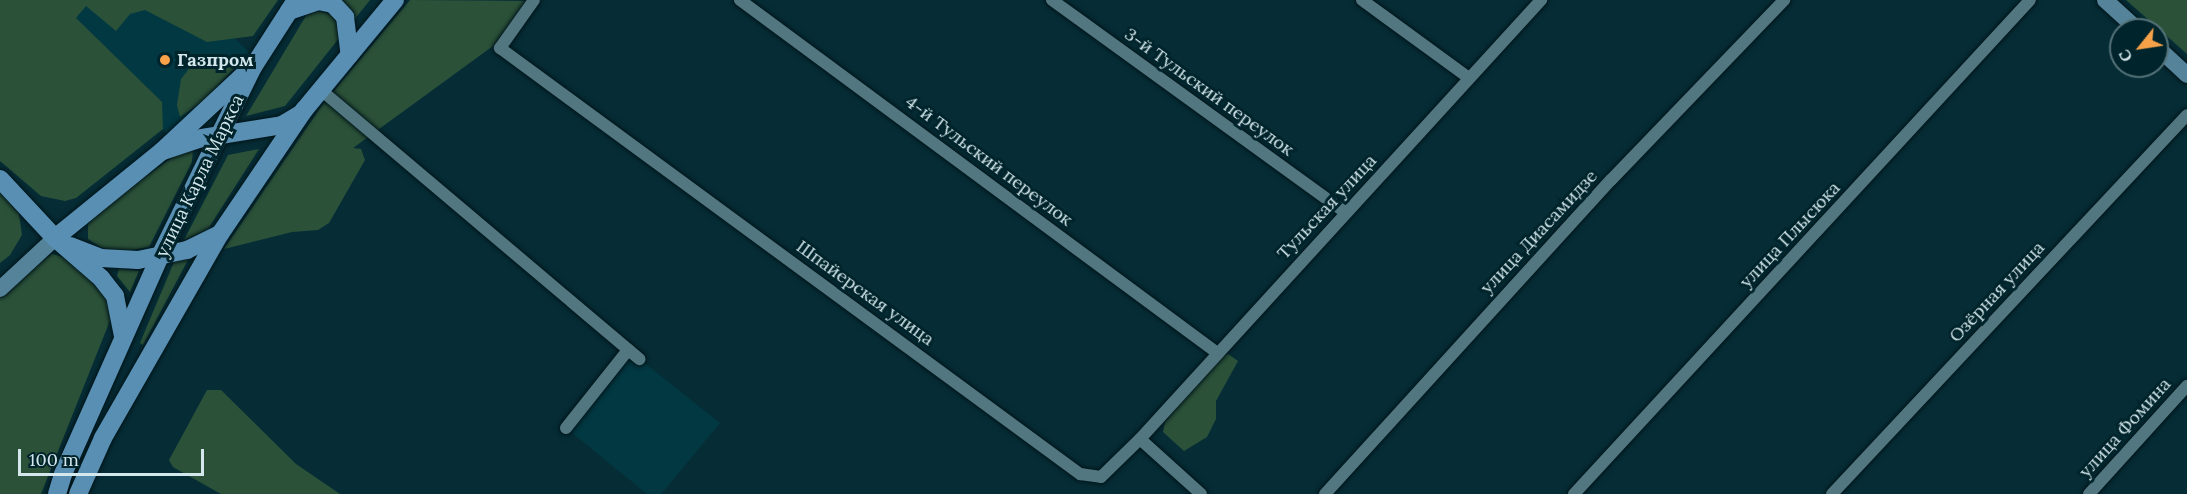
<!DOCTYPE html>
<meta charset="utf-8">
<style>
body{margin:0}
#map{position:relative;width:2187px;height:494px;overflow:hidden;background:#062d36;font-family:Lora,serif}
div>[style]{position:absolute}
.built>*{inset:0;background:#023842}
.green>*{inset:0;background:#2b5239}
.roads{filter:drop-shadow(0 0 2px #00151a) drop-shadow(0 0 2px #00151a)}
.street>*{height:12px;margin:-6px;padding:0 6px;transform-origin:6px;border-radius:6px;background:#527780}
.secondary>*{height:16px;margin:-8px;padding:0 8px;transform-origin:8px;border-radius:8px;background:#55839a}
.primary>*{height:18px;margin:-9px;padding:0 9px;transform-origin:9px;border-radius:9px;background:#588fb3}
.dots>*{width:16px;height:16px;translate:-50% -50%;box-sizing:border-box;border:3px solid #00242b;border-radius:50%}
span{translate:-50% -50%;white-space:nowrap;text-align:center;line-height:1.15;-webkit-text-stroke:6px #00242b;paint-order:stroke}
.poi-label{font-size:18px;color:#d3e7ec;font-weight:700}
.left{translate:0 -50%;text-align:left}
.street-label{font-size:18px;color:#d3e7ec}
.north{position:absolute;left:2109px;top:18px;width:60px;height:60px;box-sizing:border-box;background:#00242b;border:2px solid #547278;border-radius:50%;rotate:240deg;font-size:16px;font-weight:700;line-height:24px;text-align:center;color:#d3e7ec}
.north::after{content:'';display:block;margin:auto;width:21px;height:27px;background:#f7a248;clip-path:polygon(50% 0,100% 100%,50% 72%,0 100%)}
.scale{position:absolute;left:18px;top:449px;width:186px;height:27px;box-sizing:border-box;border:3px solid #d3e7ec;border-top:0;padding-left:8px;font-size:18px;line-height:21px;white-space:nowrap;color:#d3e7ec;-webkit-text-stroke:4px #00242b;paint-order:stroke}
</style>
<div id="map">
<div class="built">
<i style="clip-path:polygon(83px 0,194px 0,250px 53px,169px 136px,59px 24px)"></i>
<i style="clip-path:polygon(628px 350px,720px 423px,661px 494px,647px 494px,566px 428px)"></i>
</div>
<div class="green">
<i style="clip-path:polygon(0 0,278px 0,253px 36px,207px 42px,145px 10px,130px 14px,116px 31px,86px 6px,76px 18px,162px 102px,163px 129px,76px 198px,65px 201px,41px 196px,0 161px)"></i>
<i style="clip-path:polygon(341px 0,370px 0,354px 20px)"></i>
<i style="clip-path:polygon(410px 0,526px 1px,493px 46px,353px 148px,361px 149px,365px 160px,329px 223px,318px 230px,292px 232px,224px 249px,323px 104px)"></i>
<i style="clip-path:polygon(2126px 0,2187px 0,2187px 54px)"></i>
<i style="clip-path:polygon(310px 9px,334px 15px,340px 37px,285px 106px,246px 116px)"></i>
<i style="clip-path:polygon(208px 54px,243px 59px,203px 101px,180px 117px,177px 105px,181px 79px,195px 61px)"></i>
<i style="clip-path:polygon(186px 148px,193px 149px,192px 162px,149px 247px,125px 251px,102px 248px,88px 239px,88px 224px,106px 204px)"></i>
<i style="clip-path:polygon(259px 149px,208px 229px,184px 240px,228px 155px)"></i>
<i style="clip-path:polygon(0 187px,18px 207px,22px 235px,10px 255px,0 263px)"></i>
<i style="clip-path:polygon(52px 254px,67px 258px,86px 275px,110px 303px,113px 313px,41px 494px,0 494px,0 293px)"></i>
<i style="clip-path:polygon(189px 258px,143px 345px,140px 343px,174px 262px)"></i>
<i style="clip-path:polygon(119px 269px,139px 271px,130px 292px,117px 276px)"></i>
<i style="clip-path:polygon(1228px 354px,1238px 361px,1216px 401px,1216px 419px,1207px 437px,1184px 451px,1163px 432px,1165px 422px,1217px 359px)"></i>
<i style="clip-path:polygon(207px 390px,221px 390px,296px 464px,340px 494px,221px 494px,173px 467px,169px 460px)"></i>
</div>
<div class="roads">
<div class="street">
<i style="left:534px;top:0;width:59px;rotate:125.3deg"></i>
<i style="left:500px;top:48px;width:720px;rotate:36.3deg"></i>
<i style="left:1080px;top:474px;width:21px;rotate:8deg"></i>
<i style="left:1101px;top:477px;width:54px;rotate:-44.3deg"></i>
<i style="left:1140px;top:439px;width:82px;rotate:42deg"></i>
<i style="left:740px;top:0;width:592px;rotate:36.48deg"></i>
<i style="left:1052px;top:0;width:363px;rotate:35.9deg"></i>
<i style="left:1362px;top:0;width:132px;rotate:36.1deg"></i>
<i style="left:321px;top:90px;width:417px;rotate:40.2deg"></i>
<i style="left:566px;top:428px;width:100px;rotate:-51.5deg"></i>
<i style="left:1140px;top:439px;width:595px;rotate:-47.59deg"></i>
<i style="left:1325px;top:494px;width:425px;rotate:-47.7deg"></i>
<i style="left:1611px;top:180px;width:250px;rotate:-46.1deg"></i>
<i style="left:1574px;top:494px;width:672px;rotate:-47.29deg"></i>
<i style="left:1832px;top:494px;width:519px;rotate:-46.87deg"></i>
<i style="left:2089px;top:494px;width:146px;rotate:-47.8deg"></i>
</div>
<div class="secondary">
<i style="left:2105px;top:0;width:45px;rotate:42.3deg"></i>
<i style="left:2157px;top:47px;width:41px;rotate:43deg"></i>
<i style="left:0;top:289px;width:75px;rotate:-42.8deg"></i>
</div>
<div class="primary">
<i style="left:289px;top:11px;width:31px;rotate:-19deg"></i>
<i style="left:318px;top:1px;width:15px;rotate:11deg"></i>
<i style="left:333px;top:4px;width:18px;rotate:47deg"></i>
<i style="left:345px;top:17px;width:38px;rotate:83deg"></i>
<i style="left:163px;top:151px;width:41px;rotate:-18.4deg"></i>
<i style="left:202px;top:138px;width:81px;rotate:-9.2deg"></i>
<i style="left:282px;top:125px;width:21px;rotate:-31deg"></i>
<i style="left:0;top:179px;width:81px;rotate:47deg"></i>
<i style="left:55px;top:238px;width:61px;rotate:41deg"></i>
<i style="left:101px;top:278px;width:23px;rotate:52deg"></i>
<i style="left:115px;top:296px;width:41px;rotate:78.7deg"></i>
<i style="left:55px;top:238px;width:138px;rotate:-39.1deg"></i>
<i style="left:162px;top:151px;width:119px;rotate:-43deg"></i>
<i style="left:70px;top:246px;width:33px;rotate:21deg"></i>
<i style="left:101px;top:258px;width:37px;rotate:3deg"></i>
<i style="left:138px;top:260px;width:50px;rotate:-11.5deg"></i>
<i style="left:187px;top:250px;width:34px;rotate:-26deg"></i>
<i style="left:57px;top:494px;width:21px;rotate:-73deg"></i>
<i style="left:63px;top:474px;width:239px;rotate:-66deg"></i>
<i style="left:160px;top:256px;width:211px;rotate:-63.8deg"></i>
<i style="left:253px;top:67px;width:80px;rotate:-57.3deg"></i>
<i style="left:78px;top:494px;width:61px;rotate:-65.9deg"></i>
<i style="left:103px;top:438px;width:235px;rotate:-60.2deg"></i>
<i style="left:220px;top:234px;width:150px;rotate:-55.9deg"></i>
<i style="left:304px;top:110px;width:143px;rotate:-50.4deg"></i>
</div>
</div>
<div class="dots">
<i style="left:165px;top:60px;background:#f7a248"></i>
</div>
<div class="poi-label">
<span class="left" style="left:177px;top:60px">Газпром</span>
</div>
<div class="street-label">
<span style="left:1209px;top:92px;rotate:36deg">3-й Тульский переулок</span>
<span style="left:989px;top:161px;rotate:37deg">4-й Тульский переулок</span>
<span style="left:200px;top:176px;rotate:-64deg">улица Карла Маркса</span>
<span style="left:1327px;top:207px;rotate:-47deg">Тульская улица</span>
<span style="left:1539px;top:232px;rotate:-47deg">улица Диасамидзе</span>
<span style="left:1790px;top:235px;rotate:-47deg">улица Плысюка</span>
<span style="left:1997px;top:292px;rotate:-47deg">Озёрная улица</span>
<span style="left:865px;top:293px;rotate:36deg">Шпайерская улица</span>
<span style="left:2125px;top:428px;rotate:-48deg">улица Фомина</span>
</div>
<div class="north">С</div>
<div class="scale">100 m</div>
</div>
